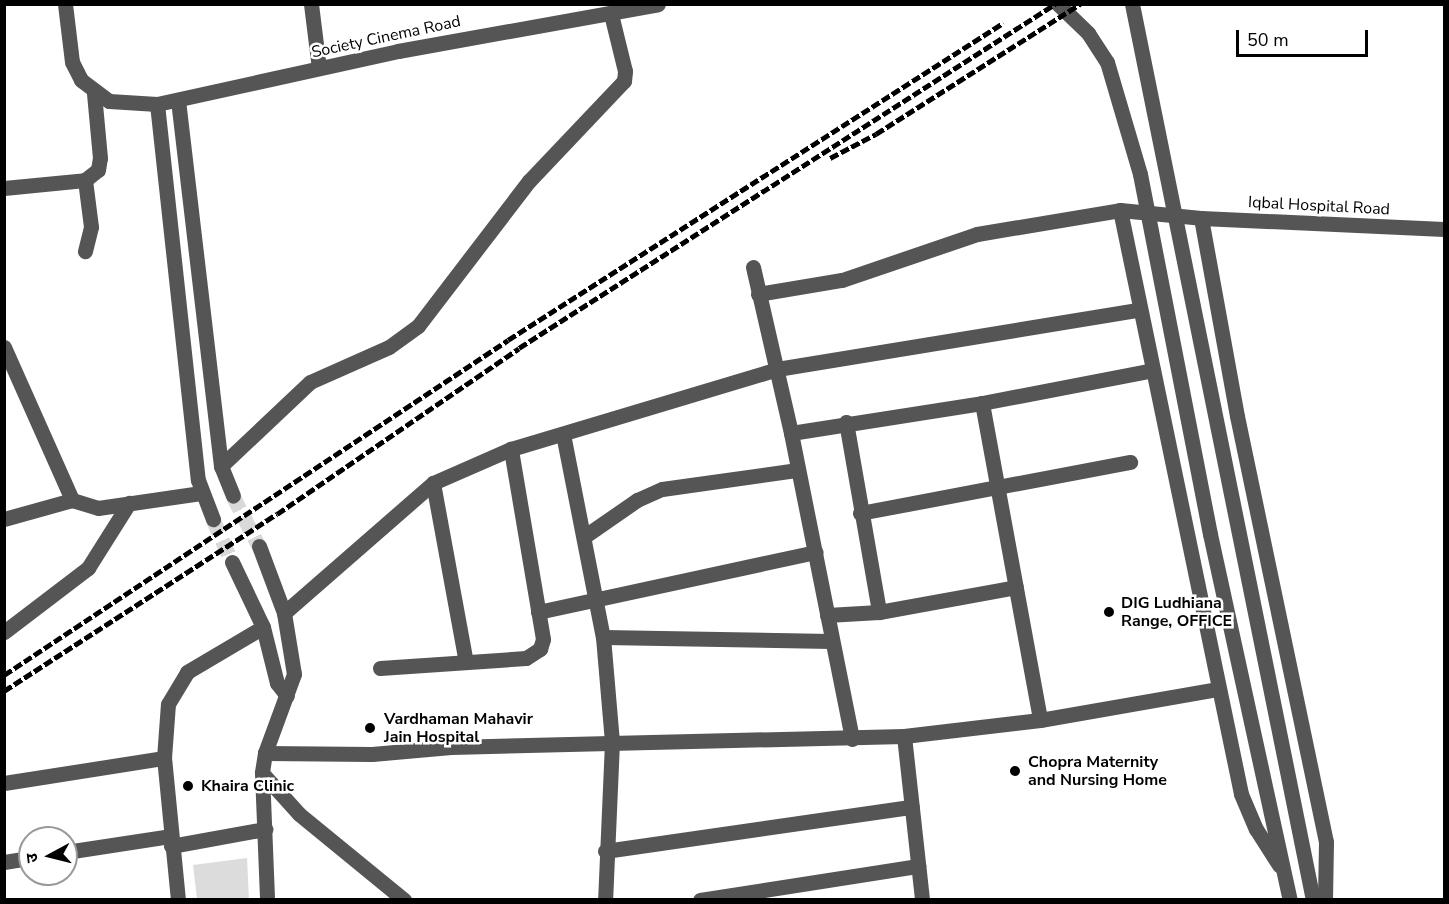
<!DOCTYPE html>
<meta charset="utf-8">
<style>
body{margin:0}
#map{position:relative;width:1449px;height:904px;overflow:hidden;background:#fff;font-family:"Nunito Sans","Noto Sans Devanagari",sans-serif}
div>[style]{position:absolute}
.green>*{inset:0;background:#dcdcdc}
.minor-tunnel>*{height:15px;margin-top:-7.5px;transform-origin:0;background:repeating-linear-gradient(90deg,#d9d9d9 0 15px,transparent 0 23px)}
.minor>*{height:15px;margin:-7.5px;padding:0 7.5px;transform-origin:7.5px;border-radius:7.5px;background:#555}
.rail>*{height:4.5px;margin-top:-2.25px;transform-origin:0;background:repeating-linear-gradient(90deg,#000 0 9px,transparent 0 12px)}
.dots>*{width:16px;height:16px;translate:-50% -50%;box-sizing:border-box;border:3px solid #fff;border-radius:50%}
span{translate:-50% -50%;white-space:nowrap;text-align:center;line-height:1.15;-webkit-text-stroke:5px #fff;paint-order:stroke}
.street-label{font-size:16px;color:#000}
.poi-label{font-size:16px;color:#000;font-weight:700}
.left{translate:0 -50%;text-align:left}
.frame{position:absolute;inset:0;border:6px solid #000;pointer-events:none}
.north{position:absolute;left:18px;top:826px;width:60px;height:60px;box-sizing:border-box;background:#fff;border:2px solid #999;border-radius:50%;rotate:263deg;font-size:16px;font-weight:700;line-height:24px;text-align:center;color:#000}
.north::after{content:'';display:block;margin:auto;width:21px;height:27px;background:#000;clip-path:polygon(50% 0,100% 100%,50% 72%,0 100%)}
.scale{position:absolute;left:1236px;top:30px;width:132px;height:27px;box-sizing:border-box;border:3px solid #000;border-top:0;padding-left:8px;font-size:18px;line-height:21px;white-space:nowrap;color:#000;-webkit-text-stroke:4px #fff;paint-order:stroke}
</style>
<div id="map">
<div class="green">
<i style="clip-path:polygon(247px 858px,249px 899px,197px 899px,193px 865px)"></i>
</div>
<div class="minor-tunnel">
<i style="left:233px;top:496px;width:56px;rotate:62.5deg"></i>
<i style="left:213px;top:519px;width:47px;rotate:66.2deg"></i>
</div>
<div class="minor">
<i style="left:65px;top:4px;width:58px;rotate:83.1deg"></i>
<i style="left:72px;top:62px;width:20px;rotate:63deg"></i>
<i style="left:81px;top:80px;width:35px;rotate:37deg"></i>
<i style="left:109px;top:101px;width:48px;rotate:3.6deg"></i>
<i style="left:157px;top:104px;width:247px;rotate:-12.4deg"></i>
<i style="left:398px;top:51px;width:264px;rotate:-10.2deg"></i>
<i style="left:311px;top:4px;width:64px;rotate:82.9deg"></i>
<i style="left:1058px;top:4px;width:42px;rotate:44deg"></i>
<i style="left:1088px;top:33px;width:35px;rotate:57deg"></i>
<i style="left:1107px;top:62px;width:117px;rotate:73.6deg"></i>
<i style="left:1140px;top:174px;width:367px;rotate:79deg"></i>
<i style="left:1210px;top:534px;width:375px;rotate:77.7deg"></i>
<i style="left:1132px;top:4px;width:914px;rotate:78.58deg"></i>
<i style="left:178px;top:100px;width:369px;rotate:83.3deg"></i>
<i style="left:221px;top:466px;width:32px;rotate:68deg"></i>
<i style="left:157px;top:104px;width:378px;rotate:83.8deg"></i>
<i style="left:198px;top:480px;width:42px;rotate:69deg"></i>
<i style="left:85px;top:180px;width:47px;rotate:82.7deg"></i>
<i style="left:91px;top:227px;width:25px;rotate:104deg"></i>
<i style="left:4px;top:188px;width:81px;rotate:-5.6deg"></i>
<i style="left:85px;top:180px;width:16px;rotate:-38deg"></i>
<i style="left:98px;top:170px;width:12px;rotate:-81deg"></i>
<i style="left:100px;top:158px;width:65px;rotate:-95.3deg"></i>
<i style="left:1120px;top:210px;width:596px;rotate:78.29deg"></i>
<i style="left:1241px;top:794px;width:38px;rotate:67deg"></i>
<i style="left:1256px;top:829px;width:43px;rotate:57.4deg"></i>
<i style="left:1201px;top:218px;width:201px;rotate:79.7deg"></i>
<i style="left:1237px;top:416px;width:435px;rotate:78.2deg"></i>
<i style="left:1326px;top:842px;width:58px;rotate:91deg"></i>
<i style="left:753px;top:267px;width:170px;rotate:77.1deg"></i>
<i style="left:791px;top:433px;width:312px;rotate:78.7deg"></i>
<i style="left:758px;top:294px;width:85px;rotate:-9.5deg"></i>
<i style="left:842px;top:280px;width:143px;rotate:-18.8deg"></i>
<i style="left:977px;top:234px;width:145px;rotate:-9.5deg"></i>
<i style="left:1120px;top:210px;width:81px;rotate:5.6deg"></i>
<i style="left:1201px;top:218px;width:243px;rotate:2.6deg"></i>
<i style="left:4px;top:347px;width:167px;rotate:66deg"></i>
<i style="left:72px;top:500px;width:27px;rotate:17deg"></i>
<i style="left:98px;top:508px;width:104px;rotate:-8.3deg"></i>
<i style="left:982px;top:403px;width:322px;rotate:79.6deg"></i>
<i style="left:846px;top:422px;width:193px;rotate:80.1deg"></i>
<i style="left:791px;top:433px;width:193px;rotate:-8.9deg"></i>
<i style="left:982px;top:403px;width:174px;rotate:-10.9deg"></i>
<i style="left:563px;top:434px;width:207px;rotate:78.9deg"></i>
<i style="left:603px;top:637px;width:105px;rotate:85.1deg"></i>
<i style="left:612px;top:742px;width:158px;rotate:92.5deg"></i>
<i style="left:221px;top:466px;width:122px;rotate:-43.3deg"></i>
<i style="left:310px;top:382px;width:86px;rotate:-23.9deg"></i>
<i style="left:389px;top:347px;width:36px;rotate:-36deg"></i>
<i style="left:418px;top:326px;width:183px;rotate:-52.6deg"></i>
<i style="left:529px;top:181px;width:138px;rotate:-46.5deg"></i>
<i style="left:624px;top:81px;width:10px;rotate:-84deg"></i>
<i style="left:625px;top:71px;width:59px;rotate:-103.8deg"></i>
<i style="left:433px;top:483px;width:182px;rotate:79.6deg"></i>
<i style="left:860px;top:513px;width:275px;rotate:-10.7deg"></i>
<i style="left:4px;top:519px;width:71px;rotate:-15.6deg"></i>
<i style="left:585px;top:536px;width:63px;rotate:-34.7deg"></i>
<i style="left:637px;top:500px;width:27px;rotate:-24deg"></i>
<i style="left:662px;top:489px;width:137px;rotate:-8deg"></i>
<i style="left:259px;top:546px;width:72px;rotate:69.5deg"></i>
<i style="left:284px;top:613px;width:62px;rotate:80.7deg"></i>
<i style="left:294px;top:674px;width:84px;rotate:110.2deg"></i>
<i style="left:265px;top:753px;width:20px;rotate:99deg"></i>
<i style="left:262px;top:773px;width:127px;rotate:87.7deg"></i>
<i style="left:232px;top:562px;width:72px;rotate:64.5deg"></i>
<i style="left:263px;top:627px;width:58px;rotate:76deg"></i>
<i style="left:277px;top:683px;width:16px;rotate:52deg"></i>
<i style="left:538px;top:612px;width:284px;rotate:-12.2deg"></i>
<i style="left:284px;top:613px;width:198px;rotate:-41.1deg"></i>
<i style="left:433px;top:483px;width:85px;rotate:-23.6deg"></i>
<i style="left:511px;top:449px;width:278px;rotate:-16.7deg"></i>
<i style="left:777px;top:369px;width:367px;rotate:-9.3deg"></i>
<i style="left:827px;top:615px;width:52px;rotate:-3.3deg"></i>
<i style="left:879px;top:612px;width:139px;rotate:-10.3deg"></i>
<i style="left:4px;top:632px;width:106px;rotate:-37.3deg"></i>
<i style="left:88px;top:568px;width:77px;rotate:-57.8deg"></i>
<i style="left:603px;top:637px;width:228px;rotate:1deg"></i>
<i style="left:380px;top:668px;width:146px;rotate:-3.9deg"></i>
<i style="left:526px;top:658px;width:17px;rotate:-33deg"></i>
<i style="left:540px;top:649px;width:10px;rotate:-73deg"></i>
<i style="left:543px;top:639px;width:193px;rotate:-99.6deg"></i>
<i style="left:904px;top:736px;width:165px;rotate:83.7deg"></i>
<i style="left:265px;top:753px;width:107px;rotate:0.5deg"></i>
<i style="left:372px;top:754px;width:79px;rotate:-5.1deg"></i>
<i style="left:451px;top:747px;width:453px;rotate:-1.4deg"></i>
<i style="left:904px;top:736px;width:137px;rotate:-6.7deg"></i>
<i style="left:1040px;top:720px;width:181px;rotate:-9.9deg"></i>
<i style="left:262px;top:773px;width:55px;rotate:47.9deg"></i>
<i style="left:299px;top:814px;width:136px;rotate:39.3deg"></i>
<i style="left:4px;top:783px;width:162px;rotate:-8.9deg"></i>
<i style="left:171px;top:846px;width:96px;rotate:-10.3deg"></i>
<i style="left:605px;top:851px;width:310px;rotate:-8.2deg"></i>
<i style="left:66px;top:852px;width:105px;rotate:-8.7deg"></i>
<i style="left:4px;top:862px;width:26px;rotate:-9deg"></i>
<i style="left:178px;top:900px;width:143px;rotate:-95.6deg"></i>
<i style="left:164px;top:758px;width:54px;rotate:-85.8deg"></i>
<i style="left:168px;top:704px;width:37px;rotate:-59deg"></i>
<i style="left:187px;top:672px;width:88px;rotate:-30.6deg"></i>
<i style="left:700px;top:900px;width:221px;rotate:-8.9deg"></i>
</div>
<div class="rail">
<i style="left:830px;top:158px;width:52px;rotate:-27.6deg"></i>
<i style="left:876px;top:134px;width:242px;rotate:-32.5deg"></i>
<i style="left:4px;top:675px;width:605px;rotate:-33.61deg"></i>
<i style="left:508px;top:340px;width:588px;rotate:-32.64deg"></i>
<i style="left:4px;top:691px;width:325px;rotate:-33deg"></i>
<i style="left:277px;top:514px;width:293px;rotate:-34.4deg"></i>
<i style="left:519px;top:348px;width:637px;rotate:-32.69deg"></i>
</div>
<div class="dots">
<i style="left:1109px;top:612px;background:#000"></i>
<i style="left:370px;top:728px;background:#000"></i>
<i style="left:1015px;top:771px;background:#000"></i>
<i style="left:188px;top:786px;background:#000"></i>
</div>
<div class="street-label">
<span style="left:386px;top:37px;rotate:-12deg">Society Cinema Road</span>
<span style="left:1319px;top:206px;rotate:3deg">Iqbal Hospital Road</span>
</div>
<div class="poi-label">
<span class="left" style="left:1121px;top:612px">DIG Ludhiana<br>Range, OFFICE</span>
<span class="left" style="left:384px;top:728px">Vardhaman Mahavir<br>Jain Hospital</span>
<span class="left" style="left:1028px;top:771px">Chopra Maternity<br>and Nursing Home</span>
<span class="left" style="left:201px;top:786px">Khaira Clinic</span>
</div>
<div class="frame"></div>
<div class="north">उ</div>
<div class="scale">50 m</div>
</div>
